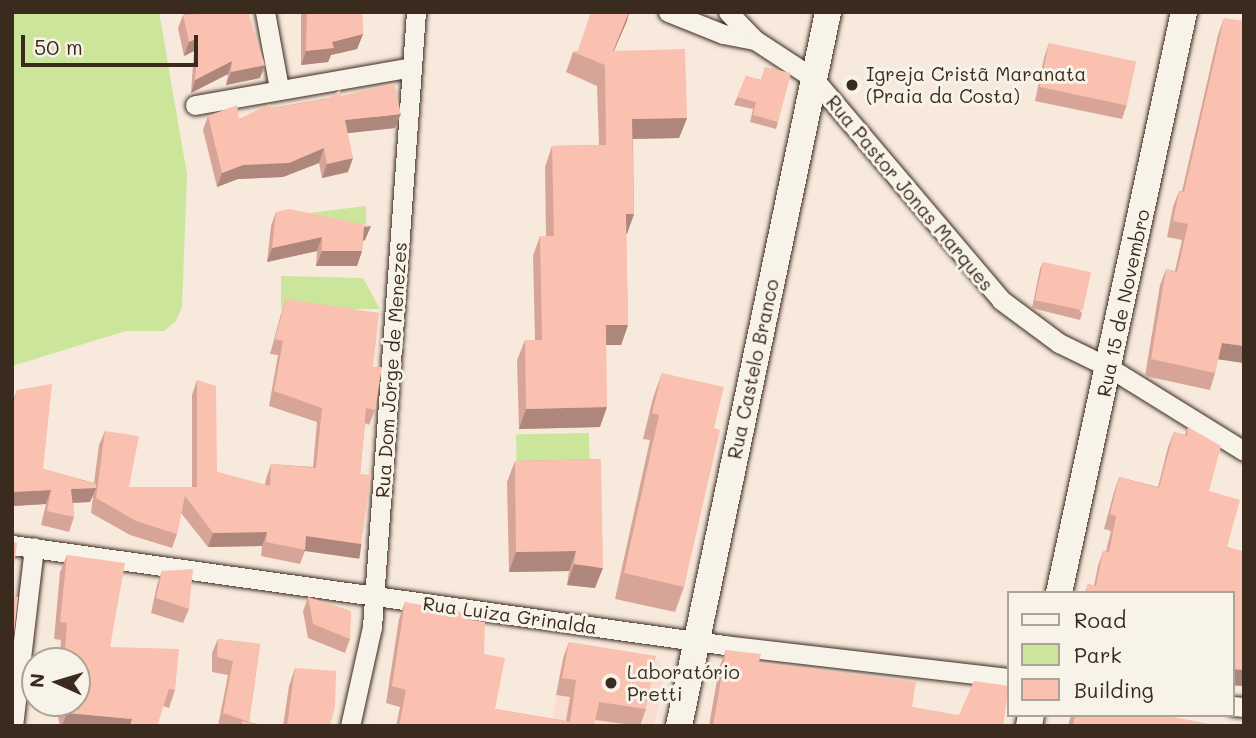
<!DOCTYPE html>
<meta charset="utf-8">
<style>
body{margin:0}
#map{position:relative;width:1256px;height:738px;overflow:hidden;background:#f8e9dd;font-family:Mali,sans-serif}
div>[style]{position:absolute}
.built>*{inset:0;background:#f9ddd0}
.green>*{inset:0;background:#cbe59b;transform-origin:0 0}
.roads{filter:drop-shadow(0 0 2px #3b2a1e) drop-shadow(0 0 2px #3b2a1e)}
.street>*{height:19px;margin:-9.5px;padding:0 9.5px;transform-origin:9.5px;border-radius:9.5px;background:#f7f3e8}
.secondary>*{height:26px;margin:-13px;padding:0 13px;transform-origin:13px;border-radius:13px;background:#f7f3e8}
.wall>*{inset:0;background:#d7a597}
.shaded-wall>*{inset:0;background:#af867b;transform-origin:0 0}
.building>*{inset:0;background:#fac0b0;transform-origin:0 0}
.dots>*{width:19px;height:19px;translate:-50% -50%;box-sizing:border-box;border:4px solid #f7f3e8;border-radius:50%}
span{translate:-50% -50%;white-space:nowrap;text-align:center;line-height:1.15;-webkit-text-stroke:6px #f7f3e8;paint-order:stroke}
.poi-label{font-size:19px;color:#3b2a1e}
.left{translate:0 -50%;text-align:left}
.street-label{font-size:19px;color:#3b2a1e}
.frame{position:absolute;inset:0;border:14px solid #3b2a1e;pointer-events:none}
.legend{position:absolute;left:1007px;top:591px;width:228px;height:126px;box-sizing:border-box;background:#f7f3e8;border:2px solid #aca397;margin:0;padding:9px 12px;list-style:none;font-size:21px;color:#3b2a1e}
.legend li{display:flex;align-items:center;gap:14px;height:35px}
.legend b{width:35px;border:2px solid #aca397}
.north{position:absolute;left:21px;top:647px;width:70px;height:70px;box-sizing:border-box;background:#f7f3e8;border:2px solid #aca397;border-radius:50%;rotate:274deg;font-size:19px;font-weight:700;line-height:28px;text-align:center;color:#3b2a1e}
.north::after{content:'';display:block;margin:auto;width:24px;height:32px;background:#3b2a1e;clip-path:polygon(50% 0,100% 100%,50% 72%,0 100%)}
.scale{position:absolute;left:21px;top:35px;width:177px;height:32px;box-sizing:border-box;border:4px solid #3b2a1e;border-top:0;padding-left:9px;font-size:21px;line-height:24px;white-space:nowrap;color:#3b2a1e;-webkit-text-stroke:5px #f7f3e8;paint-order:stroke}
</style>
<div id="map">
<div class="built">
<i style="clip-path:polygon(565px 647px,658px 661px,666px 672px,654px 726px,551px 726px)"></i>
</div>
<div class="green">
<i style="clip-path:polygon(12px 12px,159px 12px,187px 174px,182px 308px,175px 322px,164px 331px,126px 331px,12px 366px)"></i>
<i style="clip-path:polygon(366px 206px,366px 224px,312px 225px,293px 215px)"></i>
<i style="clip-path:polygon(281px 276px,363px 278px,380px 309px,281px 309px)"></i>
<i style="left:589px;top:433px;width:42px;height:73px;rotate:89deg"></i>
</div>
<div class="roads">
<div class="street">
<i style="left:265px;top:12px;width:77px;rotate:79.6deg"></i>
<i style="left:668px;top:12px;width:59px;rotate:21.8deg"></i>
<i style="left:723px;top:34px;width:33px;rotate:11deg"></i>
<i style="left:728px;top:12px;width:39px;rotate:46deg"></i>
<i style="left:755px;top:40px;width:69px;rotate:33.2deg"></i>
<i style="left:813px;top:78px;width:291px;rotate:49.7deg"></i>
<i style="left:1001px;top:300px;width:72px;rotate:36.6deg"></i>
<i style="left:1059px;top:343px;width:57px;rotate:26.1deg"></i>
<i style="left:1110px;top:368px;width:158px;rotate:31.8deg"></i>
<i style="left:195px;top:105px;width:220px;rotate:-9.9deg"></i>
<i style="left:12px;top:545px;width:719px;rotate:7.99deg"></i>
<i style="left:724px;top:645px;width:287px;rotate:6.6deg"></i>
<i style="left:1233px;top:706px;width:11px;rotate:5deg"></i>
<i style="left:13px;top:726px;width:180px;rotate:-83.3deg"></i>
<i style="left:350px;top:726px;width:101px;rotate:-77.5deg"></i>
<i style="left:372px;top:627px;width:617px;rotate:-85.91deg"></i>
</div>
<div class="secondary">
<i style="left:1059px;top:593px;width:594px;rotate:-77.86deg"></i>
<i style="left:679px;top:726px;width:729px;rotate:-78.21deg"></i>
<i style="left:1029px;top:726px;width:11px;rotate:-80deg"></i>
</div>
</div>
<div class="wall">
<i style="clip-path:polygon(182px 12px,248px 12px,260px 78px,226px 85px,228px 74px,191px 93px,194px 51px,184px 56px,178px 28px,183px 15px,184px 15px)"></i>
<i style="clip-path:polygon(301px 12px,362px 12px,363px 34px,357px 49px,331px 55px,328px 62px,301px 65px)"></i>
<i style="clip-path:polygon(588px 12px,630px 12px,614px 51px,687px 118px,679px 138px,633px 139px,634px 214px,626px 234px,628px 325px,621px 345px,606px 345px,600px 427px,519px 429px,517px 360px,525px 340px,535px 340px,533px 256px,540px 236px,546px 236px,545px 167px,552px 146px,599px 145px,597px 86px,566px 72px,573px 52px,578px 51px,591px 13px)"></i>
<i style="clip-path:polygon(1224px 18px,1244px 363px,1218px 359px,1215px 373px,1210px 390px,1145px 376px,1160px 285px,1166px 269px,1175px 271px,1182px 240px,1167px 237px,1173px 207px,1179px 191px,1182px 191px,1218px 35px)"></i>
<i style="clip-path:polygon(1049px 43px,1127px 104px,1122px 119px,1035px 101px,1044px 58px)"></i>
<i style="clip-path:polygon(765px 67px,778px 122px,776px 129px,750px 122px,753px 109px,734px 105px,746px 76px,761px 80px)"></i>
<i style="clip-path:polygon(341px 96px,395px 128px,348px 133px,348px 172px,322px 178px,319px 163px,283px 177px,238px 179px,217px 187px,203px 130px,208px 116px,239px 119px,271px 108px)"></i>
<i style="clip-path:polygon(276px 212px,365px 240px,363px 241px,362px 251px,357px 266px,316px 266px,317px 251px,267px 262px,271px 226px)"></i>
<i style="clip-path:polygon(1043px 262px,1082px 313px,1080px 320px,1032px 308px,1040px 269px)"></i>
<i style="clip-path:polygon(286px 299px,373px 367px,375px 410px,369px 425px,365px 423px,360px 474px,361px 544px,356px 558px,305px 551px,300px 564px,261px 556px,262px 546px,208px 547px,181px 513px,177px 534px,172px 548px,130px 535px,91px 513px,93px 495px,90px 502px,73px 503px,74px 517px,69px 532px,41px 525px,46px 504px,12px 506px,12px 404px,17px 390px,43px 469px,94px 483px,99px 445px,105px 431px,129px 487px,192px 487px,192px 395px,197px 380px,217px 472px,265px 485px,266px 479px,271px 464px,313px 467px,317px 422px,269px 406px,278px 355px,270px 354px,281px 314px)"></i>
<i style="clip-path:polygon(662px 373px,714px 428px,684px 587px,675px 612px,615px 599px,650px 440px,643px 439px,653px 398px)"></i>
<i style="clip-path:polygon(1188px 427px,1227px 547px,1244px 552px,1244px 686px,1233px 685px,1233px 593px,1085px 593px,1088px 584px,1094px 586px,1098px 566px,1103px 551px,1106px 551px,1111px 531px,1104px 529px,1114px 492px,1119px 477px,1158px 487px,1168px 447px,1174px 432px,1185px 435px)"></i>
<i style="clip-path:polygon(601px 459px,595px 588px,567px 585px,569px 571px,509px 572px,507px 482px,515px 461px)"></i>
<i style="clip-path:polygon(67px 555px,110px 647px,175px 690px,169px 708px,163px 706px,157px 726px,60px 726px,55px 703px,77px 703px,77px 661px,59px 661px,61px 640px,54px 639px,60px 572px)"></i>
<i style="clip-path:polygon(162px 571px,189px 609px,183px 623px,151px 613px,157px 585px)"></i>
<i style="clip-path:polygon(308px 597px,350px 639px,345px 653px,308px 638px,303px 611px)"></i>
<i style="clip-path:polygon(405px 602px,465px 619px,484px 654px,495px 709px,566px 721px,570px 697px,556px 695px,563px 659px,569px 642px,646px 709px,640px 726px,595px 720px,594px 726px,396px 726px,400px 707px,386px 703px,399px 619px)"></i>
<i style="clip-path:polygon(218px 639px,260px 644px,249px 722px,266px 726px,218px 726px,228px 675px,212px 672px,212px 653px)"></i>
<i style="clip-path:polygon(726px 650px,759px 662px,912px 707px,1003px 726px,709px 726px,719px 668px)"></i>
<i style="clip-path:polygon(295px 668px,330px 726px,283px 726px,289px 686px)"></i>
<i style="clip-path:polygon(1071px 715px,1075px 715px,1220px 726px,1068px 726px)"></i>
</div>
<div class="shaded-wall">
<i style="clip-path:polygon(629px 12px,627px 21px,605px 71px,613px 51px)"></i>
<i style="clip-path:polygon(363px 34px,357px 49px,331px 55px,328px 62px,301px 65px,306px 51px,332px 42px)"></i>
<i style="clip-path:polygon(198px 38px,194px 51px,184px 56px,189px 42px)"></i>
<i style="clip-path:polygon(232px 61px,228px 74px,191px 93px,195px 80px)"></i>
<i style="clip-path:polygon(265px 65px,260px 78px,226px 85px,231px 72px)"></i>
<i style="clip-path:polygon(401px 114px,395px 128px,340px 134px,345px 120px)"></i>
<i style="clip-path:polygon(687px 118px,679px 138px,625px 139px,632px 119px)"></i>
<i style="clip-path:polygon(324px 148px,319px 163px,283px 177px,238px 179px,217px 187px,222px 173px,243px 165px)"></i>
<i style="clip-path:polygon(353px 158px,348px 172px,322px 178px,327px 164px)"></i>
<i style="clip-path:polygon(626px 214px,634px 214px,627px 234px,619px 234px)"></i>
<i style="clip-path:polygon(371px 226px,365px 240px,359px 242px,364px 227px)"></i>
<i style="clip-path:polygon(322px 237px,317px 251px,267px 262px,272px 248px)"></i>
<i style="clip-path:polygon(322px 251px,362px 251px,357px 266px,316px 266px)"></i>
<i style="clip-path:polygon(606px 325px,628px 325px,621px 345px,598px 345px)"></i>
<i style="clip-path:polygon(1222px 343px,1244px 346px,1244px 363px,1216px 359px)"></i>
<i style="clip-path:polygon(607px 407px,600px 427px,519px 429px,526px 409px)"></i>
<i style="clip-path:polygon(96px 488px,90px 502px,66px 503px,71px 489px)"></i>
<i style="clip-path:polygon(51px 490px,46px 504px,12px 506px,12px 492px)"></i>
<i style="clip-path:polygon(267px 532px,262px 546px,208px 547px,213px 533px)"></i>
<i style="left:306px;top:536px;width:56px;height:15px;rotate:8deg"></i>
<i style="clip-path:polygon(576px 551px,569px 571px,509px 572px,516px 552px)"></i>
<i style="clip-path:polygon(574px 564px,603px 568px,595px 588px,567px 585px)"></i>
<i style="left:1233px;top:669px;width:11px;height:16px;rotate:5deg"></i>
<i style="clip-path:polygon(67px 713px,132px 719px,130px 726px,62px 726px)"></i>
</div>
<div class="building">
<i style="clip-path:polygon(195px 12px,248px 12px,265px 65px,231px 72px,232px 61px,195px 80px,198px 38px,189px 42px,183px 15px,196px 14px)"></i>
<i style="clip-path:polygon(307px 12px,362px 12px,363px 34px,332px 42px,334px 48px,306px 51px)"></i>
<i style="clip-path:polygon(591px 12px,629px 12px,613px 51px,685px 49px,687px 118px,632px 119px,634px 214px,626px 214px,628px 325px,606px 325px,607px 407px,526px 409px,525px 340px,542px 340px,540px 236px,554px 236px,552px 146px,606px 145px,605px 65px,573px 52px,578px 51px)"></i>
<i style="clip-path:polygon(1224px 18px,1244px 21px,1244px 346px,1222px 343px,1215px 373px,1151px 359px,1166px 269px,1177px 272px,1188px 224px,1173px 221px,1179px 191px,1184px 192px)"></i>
<i style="left:1049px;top:43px;width:89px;height:45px;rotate:12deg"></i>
<i style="clip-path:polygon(765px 67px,791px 73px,778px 122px,753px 115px,756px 102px,737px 97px,746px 76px,761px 80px)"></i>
<i style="clip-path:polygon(394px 83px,401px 114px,345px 120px,353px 158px,327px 164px,324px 148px,289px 163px,243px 165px,222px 173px,208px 116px,237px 105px,239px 119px,270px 104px,271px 108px,327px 99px,340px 90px,341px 96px)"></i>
<i style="clip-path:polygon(289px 209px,371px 226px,364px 227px,362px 251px,322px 251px,322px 237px,272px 248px,276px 212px)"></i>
<i style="left:1043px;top:262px;width:49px;height:39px;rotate:12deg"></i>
<i style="clip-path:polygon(286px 299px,379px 313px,373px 367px,382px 367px,375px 410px,366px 408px,360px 474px,371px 475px,361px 544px,306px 536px,305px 550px,266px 542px,267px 532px,213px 533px,185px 496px,177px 534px,136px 521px,96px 498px,105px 431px,139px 436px,129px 487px,197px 487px,197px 380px,216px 386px,217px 472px,270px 486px,271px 464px,316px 468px,322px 408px,274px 391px,283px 341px,275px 339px)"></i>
<i style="clip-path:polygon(662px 373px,724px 387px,714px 428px,720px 430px,684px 587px,624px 573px,659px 415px,652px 413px)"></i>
<i style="clip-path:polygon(52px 384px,43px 469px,96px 484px,96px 488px,71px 489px,74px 517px,47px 511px,51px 490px,12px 492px,12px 410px,17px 390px)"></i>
<i style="clip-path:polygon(1188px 427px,1221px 446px,1209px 491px,1240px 500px,1227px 547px,1244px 552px,1244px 670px,1233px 669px,1233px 593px,1086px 593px,1088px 584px,1096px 586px,1103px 551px,1109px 552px,1116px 516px,1110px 514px,1119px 477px,1159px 488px,1174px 432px,1187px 436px)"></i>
<i style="clip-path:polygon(601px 459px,603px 568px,574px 564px,576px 551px,516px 552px,515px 461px)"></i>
<i style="clip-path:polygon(12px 541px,17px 543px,12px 581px)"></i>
<i style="clip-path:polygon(67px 555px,125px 563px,110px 647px,179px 649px,175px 690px,169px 689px,157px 726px,130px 726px,132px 719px,67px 713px,65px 703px,77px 703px,77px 661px,64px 661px,67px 623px,60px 622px)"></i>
<i style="clip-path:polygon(193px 569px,189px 609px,156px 598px,162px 571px)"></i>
<i style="clip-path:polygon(12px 596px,18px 597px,12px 652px)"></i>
<i style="clip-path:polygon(308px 597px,351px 611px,350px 639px,313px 624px)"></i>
<i style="clip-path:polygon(405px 602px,466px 613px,465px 619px,485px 622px,484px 654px,505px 658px,495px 709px,570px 722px,576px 680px,562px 678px,569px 642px,656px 656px,646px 709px,599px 702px,594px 726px,399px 726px,406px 690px,392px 686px)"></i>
<i style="clip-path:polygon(218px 639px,260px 644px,249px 722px,223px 713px,233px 661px,217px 657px)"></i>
<i style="clip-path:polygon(726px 650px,761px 654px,759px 662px,916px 682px,912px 707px,959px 715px,974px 681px,1009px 686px,1003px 726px,713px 726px)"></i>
<i style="clip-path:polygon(295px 668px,336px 671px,335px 706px,330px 726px,287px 726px)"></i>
<i style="clip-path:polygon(1075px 715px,1163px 715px,1220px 726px,1073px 726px)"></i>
<i style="clip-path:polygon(242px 721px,266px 726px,242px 726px)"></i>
</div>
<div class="dots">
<i style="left:852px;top:85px;background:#3b2a1e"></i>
<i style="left:611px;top:683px;background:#3b2a1e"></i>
</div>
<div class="poi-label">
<span class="left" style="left:866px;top:85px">Igreja Cristã Maranata<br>(Praia da Costa)</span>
<span class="left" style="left:627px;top:683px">Laboratório<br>Pretti</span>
</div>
<div class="street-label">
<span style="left:910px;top:193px;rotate:50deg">Rua Pastor Jonas Marques</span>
<span style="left:1123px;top:303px;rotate:-78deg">Rua 15 de Novembro</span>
<span style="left:753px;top:369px;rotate:-78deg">Rua Castelo Branco</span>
<span style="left:391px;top:370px;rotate:-86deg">Rua Dom Jorge de Menezes</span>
<span style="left:510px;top:615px;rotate:8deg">Rua Luiza Grinalda</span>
</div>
<div class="frame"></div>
<ul class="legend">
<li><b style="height:9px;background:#f7f3e8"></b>Road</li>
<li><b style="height:19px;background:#cbe59b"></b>Park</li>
<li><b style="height:19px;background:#fac0b0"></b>Building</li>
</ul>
<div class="north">N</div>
<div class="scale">50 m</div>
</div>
